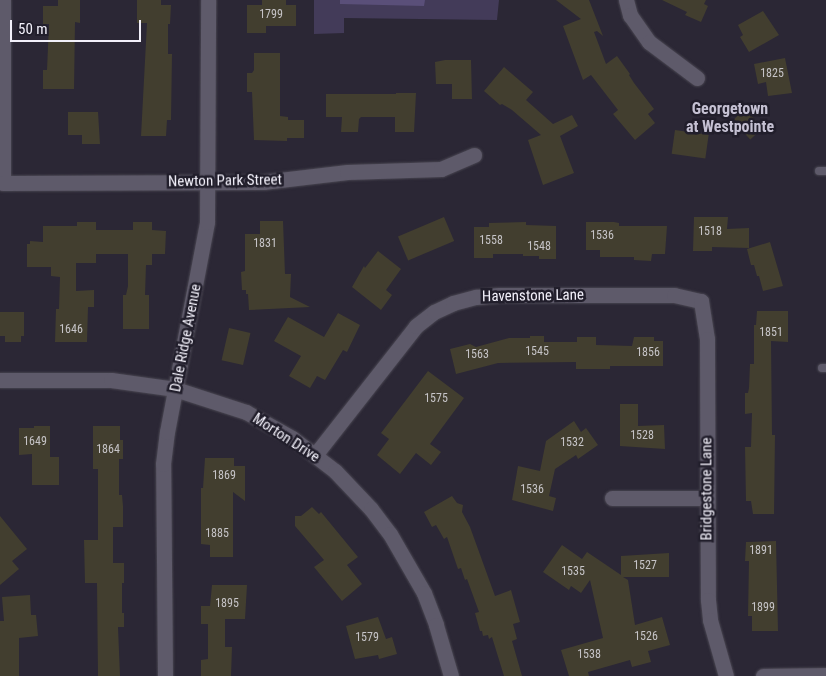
<!DOCTYPE html>
<style>
body{margin:0}
#map{position:relative;width:826px;height:676px;overflow:hidden;background:#2b2735;font-family:"Roboto Condensed",sans-serif}
div>[style]{position:absolute}
.green>*{inset:0;background:#433b59}
.water>*{inset:0;background:#5a4f79}
.building>*{inset:0;background:#423e2f;transform-origin:0 0}
.roads{filter:drop-shadow(0 0 1px #494651) drop-shadow(0 0 1px #494651)}
.lane>*{height:8px;margin:-4px;padding:0 4px;transform-origin:4px;border-radius:4px;background:#5e5a6a}
.street>*{height:15px;margin:-7.5px;padding:0 7.5px;transform-origin:7.5px;border-radius:7.5px;background:#5e5a6a}
span{translate:-50% -50%;white-space:nowrap;text-align:center;line-height:1.15;-webkit-text-stroke:5px #211e2b;paint-order:stroke}
.number-label{font-size:12px;color:#c6c4c7}
.number-label span{-webkit-text-stroke-width:0}
.street-label{font-size:15px;color:#f2f0fa}
.neighbourhood-label{font-size:16px;color:#c5c1d3;font-weight:700}
.scale{position:absolute;left:10px;top:20px;width:131px;height:22px;box-sizing:border-box;border:2px solid #f2f0fa;border-top:0;padding-left:6px;font-size:15px;line-height:18px;white-space:nowrap;color:#f2f0fa;-webkit-text-stroke:4px #211e2b;paint-order:stroke}
</style>
<div id="map">
<div class="green">
<i style="clip-path:polygon(314px 0,499px 0,497px 20px,344px 18px,344px 33px,314px 34px)"></i>
</div>
<div class="water">
<i style="clip-path:polygon(340px 0,425px 0,424px 6px,340px 4px)"></i>
</div>
<div class="building">
<i style="clip-path:polygon(58px 0,80px 0,80px 23px,75px 22px,74px 89px,43px 89px,43px 70px,47px 70px,49px 24px,43px 24px,43px 6px,58px 6px)"></i>
<i style="clip-path:polygon(137px 0,161px 0,161px 5px,171px 5px,170px 24px,168px 24px,168px 54px,172px 54px,171px 120px,167px 120px,166px 136px,141px 136px,147px 23px,137px 23px)"></i>
<i style="clip-path:polygon(262px 0,286px 0,286px 5px,296px 5px,296px 26px,266px 26px,266px 33px,247px 33px,247px 5px,262px 5px)"></i>
<i style="clip-path:polygon(556px 0,589px 0,603px 36px,597px 31px,594px 32px,606px 64px,617px 56px,630px 74px,629px 75px,634px 83px,654px 109px,648px 114px,655px 123px,635px 140px,613px 114px,618px 110px,591px 75px,583px 80px,563px 26px,581px 19px)"></i>
<i style="clip-path:polygon(662px 0,706px 0,704px 4px,708px 6px,701px 22px,685px 15px,687px 12px)"></i>
<i style="clip-path:polygon(763px 11px,779px 35px,749px 52px,740px 37px,743px 35px,738px 25px)"></i>
<i style="clip-path:polygon(254px 53px,280px 53px,280px 116px,288px 117px,288px 120px,304px 120px,304px 138px,287px 138px,287px 141px,254px 140px,252px 92px,247px 92px,247px 73px,252px 73px,254px 70px)"></i>
<i style="clip-path:polygon(785px 58px,792px 93px,768px 96px,766px 82px,758px 84px,754px 64px)"></i>
<i style="clip-path:polygon(445px 60px,471px 60px,472px 99px,452px 99px,452px 84px,436px 84px,435px 62px)"></i>
<i style="clip-path:polygon(504px 67px,533px 92px,526px 100px,553px 124px,572px 115px,578px 126px,560px 136px,574px 173px,543px 185px,528px 140px,541px 135px,512px 110px,502px 104px,500px 105px,484px 91px)"></i>
<i style="clip-path:polygon(396px 93px,416px 93px,414px 132px,395px 132px,395px 117px,361px 117px,359px 119px,358px 132px,341px 132px,342px 117px,326px 117px,326px 94px,396px 94px)"></i>
<i style="left:745px;top:109px;width:26px;height:17px;rotate:47deg"></i>
<i style="clip-path:polygon(68px 112px,98px 112px,100px 144px,82px 144px,82px 135px,68px 135px)"></i>
<i style="left:675px;top:130px;width:34px;height:24px;rotate:8deg"></i>
<i style="left:444px;top:217px;width:26px;height:50px;rotate:67deg"></i>
<i style="clip-path:polygon(694px 217px,728px 217px,727px 229px,749px 228px,749px 248px,712px 247px,712px 251px,693px 251px)"></i>
<i style="clip-path:polygon(260px 221px,283px 221px,285px 274px,291px 274px,290px 297px,310px 307px,249px 310px,248px 294px,246px 294px,246px 290px,242px 290px,241px 272px,245px 271px,245px 234px,260px 234px)"></i>
<i style="clip-path:polygon(77px 222px,96px 222px,96px 230px,133px 230px,133px 222px,152px 222px,152px 230px,166px 231px,165px 254px,152px 254px,152px 265px,146px 265px,145px 295px,149px 295px,149px 329px,123px 329px,123px 295px,126px 295px,128px 286px,128px 254px,96px 254px,96px 263px,76px 263px,76px 291px,94px 290px,94px 307px,88px 307px,87px 342px,55px 342px,56px 309px,59px 309px,60px 277px,51px 276px,51px 267px,27px 267px,27px 244px,30px 244px,30px 241px,43px 242px,43px 226px,77px 226px)"></i>
<i style="clip-path:polygon(526px 222px,526px 225px,556px 226px,556px 259px,539px 259px,539px 256px,523px 256px,523px 254px,493px 254px,493px 258px,474px 258px,474px 227px,489px 227px,489px 223px)"></i>
<i style="clip-path:polygon(586px 222px,614px 222px,619px 223px,619px 226px,667px 226px,665px 254px,652px 254px,651px 261px,634px 260px,634px 257px,600px 257px,600px 250px,586px 250px)"></i>
<i style="clip-path:polygon(770px 242px,783px 286px,763px 291px,759px 276px,757px 276px,754px 265px,751px 265px,747px 249px)"></i>
<i style="clip-path:polygon(378px 251px,401px 269px,386px 290px,392px 295px,381px 310px,352px 287px,364px 266px,365px 268px)"></i>
<i style="clip-path:polygon(757px 311px,788px 311px,788px 342px,771px 341px,772px 435px,775px 435px,774px 514px,753px 514px,751px 501px,746px 501px,745px 447px,751px 447px,752px 413px,745px 414px,745px 393px,748px 393px,749px 388px,750px 364px,754px 364px,754px 325px,756px 325px)"></i>
<i style="clip-path:polygon(0 312px,24px 312px,24px 336px,21px 336px,21px 342px,5px 342px,5px 336px,0 336px)"></i>
<i style="clip-path:polygon(338px 313px,360px 325px,347px 352px,343px 350px,325px 380px,317px 376px,310px 388px,289px 376px,301px 356px,274px 341px,288px 317px,324px 337px)"></i>
<i style="left:229px;top:328px;width:22px;height:33px;rotate:13deg"></i>
<i style="clip-path:polygon(530px 336px,544px 336px,544px 342px,577px 342px,577px 337px,596px 337px,596px 345px,632px 346px,634px 337px,654px 337px,654px 341px,663px 341px,663px 366px,610px 366px,610px 369px,576px 369px,576px 362px,498px 363px,456px 374px,450px 349px,470px 344px,476px 347px,509px 338px,530px 338px)"></i>
<i style="clip-path:polygon(428px 371px,464px 398px,430px 444px,441px 452px,431px 465px,416px 453px,400px 474px,377px 455px,389px 439px,381px 433px)"></i>
<i style="clip-path:polygon(620px 404px,638px 404px,638px 426px,664px 425px,665px 449px,620px 446px)"></i>
<i style="clip-path:polygon(574px 421px,581px 432px,586px 428px,598px 445px,578px 459px,576px 455px,555px 469px,549px 496px,556px 498px,553px 511px,512px 500px,518px 466px,540px 471px,546px 441px)"></i>
<i style="clip-path:polygon(34px 426px,50px 426px,50px 457px,59px 457px,59px 485px,32px 485px,32px 454px,19px 455px,19px 428px,34px 428px)"></i>
<i style="clip-path:polygon(93px 426px,120px 426px,120px 440px,123px 440px,123px 459px,119px 459px,119px 495px,122px 495px,123px 506px,123px 527px,113px 527px,113px 563px,124px 563px,124px 583px,122px 583px,122px 613px,124px 613px,124px 627px,118px 627px,120px 676px,98px 676px,97px 583px,85px 583px,84px 540px,98px 540px,98px 469px,93px 469px)"></i>
<i style="clip-path:polygon(205px 458px,234px 458px,234px 466px,245px 466px,245px 501px,233px 492px,233px 557px,210px 557px,210px 545px,201px 544px,201px 488px,203px 488px)"></i>
<i style="clip-path:polygon(452px 496px,457px 503px,463px 505px,462px 512px,470px 527px,495px 596px,511px 590px,520px 622px,513px 624px,517px 639px,512px 641px,522px 676px,504px 676px,492px 637px,489px 639px,488px 635px,483px 636px,482px 631px,480px 631px,475px 613px,479px 612px,467px 579px,465px 580px,461px 568px,458px 569px,447px 537px,444px 539px,436px 525px,432px 527px,424px 512px)"></i>
<i style="clip-path:polygon(312px 507px,319px 514px,321px 512px,358px 557px,347px 565px,362px 584px,342px 601px,314px 567px,324px 560px,295px 526px,295px 516px,301px 516px)"></i>
<i style="clip-path:polygon(0 516px,27px 549px,12px 561px,19px 569px,0 585px)"></i>
<i style="clip-path:polygon(776px 541px,778px 631px,752px 631px,752px 616px,748px 616px,749px 561px,745px 561px,746px 542px)"></i>
<i style="clip-path:polygon(562px 545px,582px 559px,587px 552px,621px 575px,621px 556px,669px 553px,669px 577px,623px 577px,628px 580px,635px 625px,662px 617px,670px 645px,648px 651px,651px 662px,632px 667px,630px 660px,588px 672px,589px 676px,569px 676px,561px 650px,603px 638px,590px 580px,581px 593px,571px 586px,569px 590px,543px 572px)"></i>
<i style="clip-path:polygon(212px 585px,247px 585px,245px 619px,225px 619px,225px 647px,232px 647px,231px 676px,201px 676px,201px 660px,208px 659px,208px 624px,201px 624px,201px 606px,210px 606px)"></i>
<i style="clip-path:polygon(30px 595px,31px 615px,36px 615px,38px 636px,19px 638px,19px 676px,0 676px,0 621px,4px 621px,2px 597px)"></i>
<i style="clip-path:polygon(378px 617px,386px 639px,392px 637px,397px 654px,379px 659px,378px 655px,355px 659px,346px 626px)"></i>
</div>
<div class="roads">
<div class="lane">
<i style="left:819px;top:171px;width:7px"></i>
<i style="left:822px;top:368px;width:4px"></i>
</div>
<div class="street">
<i style="left:3px;top:0;width:183px;rotate:90deg"></i>
<i style="left:3px;top:183px;width:260px;rotate:-0.2deg"></i>
<i style="left:263px;top:182px;width:85px;rotate:-6.8deg"></i>
<i style="left:347px;top:172px;width:94px;rotate:-1.8deg"></i>
<i style="left:441px;top:169px;width:36px;rotate:-23deg"></i>
<i style="left:626px;top:0;width:16px;rotate:75deg"></i>
<i style="left:630px;top:15px;width:33px;rotate:55deg"></i>
<i style="left:649px;top:42px;width:60px;rotate:36.9deg"></i>
<i style="left:0;top:380px;width:111px"></i>
<i style="left:111px;top:380px;width:65px;rotate:8deg"></i>
<i style="left:175px;top:389px;width:75px;rotate:17.9deg"></i>
<i style="left:246px;top:412px;width:53px;rotate:29.5deg"></i>
<i style="left:292px;top:438px;width:54px;rotate:37.5deg"></i>
<i style="left:335px;top:471px;width:52px;rotate:46.5deg"></i>
<i style="left:371px;top:509px;width:31px;rotate:53deg"></i>
<i style="left:390px;top:534px;width:68px;rotate:60deg"></i>
<i style="left:424px;top:593px;width:34px;rotate:69deg"></i>
<i style="left:436px;top:625px;width:53px;rotate:73.6deg"></i>
<i style="left:315px;top:455px;width:164px;rotate:-51.9deg"></i>
<i style="left:416px;top:326px;width:23px;rotate:-38deg"></i>
<i style="left:434px;top:312px;width:21px;rotate:-25deg"></i>
<i style="left:453px;top:303px;width:24px;rotate:-15deg"></i>
<i style="left:476px;top:297px;width:23px;rotate:-5deg"></i>
<i style="left:499px;top:295px;width:175px"></i>
<i style="left:674px;top:295px;width:28px;rotate:13deg"></i>
<i style="left:701px;top:301px;width:38px;rotate:81deg"></i>
<i style="left:707px;top:339px;width:261px;rotate:89.8deg"></i>
<i style="left:708px;top:600px;width:20px;rotate:84deg"></i>
<i style="left:710px;top:620px;width:58px;rotate:74.1deg"></i>
<i style="left:612px;top:498px;width:95px"></i>
<i style="left:165px;top:676px;width:212px;rotate:-90.5deg"></i>
<i style="left:163px;top:464px;width:32px;rotate:-83deg"></i>
<i style="left:167px;top:432px;width:214px;rotate:-79.2deg"></i>
<i style="left:207px;top:222px;width:222px;rotate:-89.7deg"></i>
<i style="left:763px;top:676px;width:63px;rotate:-0.9deg"></i>
</div>
</div>
<div class="number-label">
<span style="left:271px;top:15px">1799</span>
<span style="left:772px;top:74px">1825</span>
<span style="left:710px;top:232px">1518</span>
<span style="left:602px;top:236px">1536</span>
<span style="left:491px;top:241px">1558</span>
<span style="left:265px;top:244px">1831</span>
<span style="left:539px;top:247px">1548</span>
<span style="left:71px;top:330px">1646</span>
<span style="left:771px;top:333px">1851</span>
<span style="left:537px;top:352px">1545</span>
<span style="left:648px;top:353px">1856</span>
<span style="left:477px;top:355px">1563</span>
<span style="left:436px;top:399px">1575</span>
<span style="left:642px;top:436px">1528</span>
<span style="left:35px;top:442px">1649</span>
<span style="left:572px;top:443px">1532</span>
<span style="left:108px;top:450px">1864</span>
<span style="left:224px;top:476px">1869</span>
<span style="left:532px;top:490px">1536</span>
<span style="left:217px;top:534px">1885</span>
<span style="left:761px;top:551px">1891</span>
<span style="left:645px;top:566px">1527</span>
<span style="left:573px;top:572px">1535</span>
<span style="left:227px;top:604px">1895</span>
<span style="left:763px;top:608px">1899</span>
<span style="left:646px;top:637px">1526</span>
<span style="left:367px;top:638px">1579</span>
<span style="left:589px;top:655px">1538</span>
</div>
<div class="street-label">
<span style="left:225px;top:181px;rotate:-1deg">Newton Park Street</span>
<span style="left:533px;top:296px;rotate:-1deg">Havenstone Lane</span>
<span style="left:186px;top:338px;rotate:-79deg">Dale Ridge Avenue</span>
<span style="left:286px;top:438px;rotate:33deg">Morton Drive</span>
<span style="left:707px;top:489px;rotate:-90deg">Bridgestone Lane</span>
</div>
<div class="neighbourhood-label">
<span style="left:730px;top:118px">Georgetown<br>at Westpointe</span>
</div>
<div class="scale">50 m</div>
</div>
